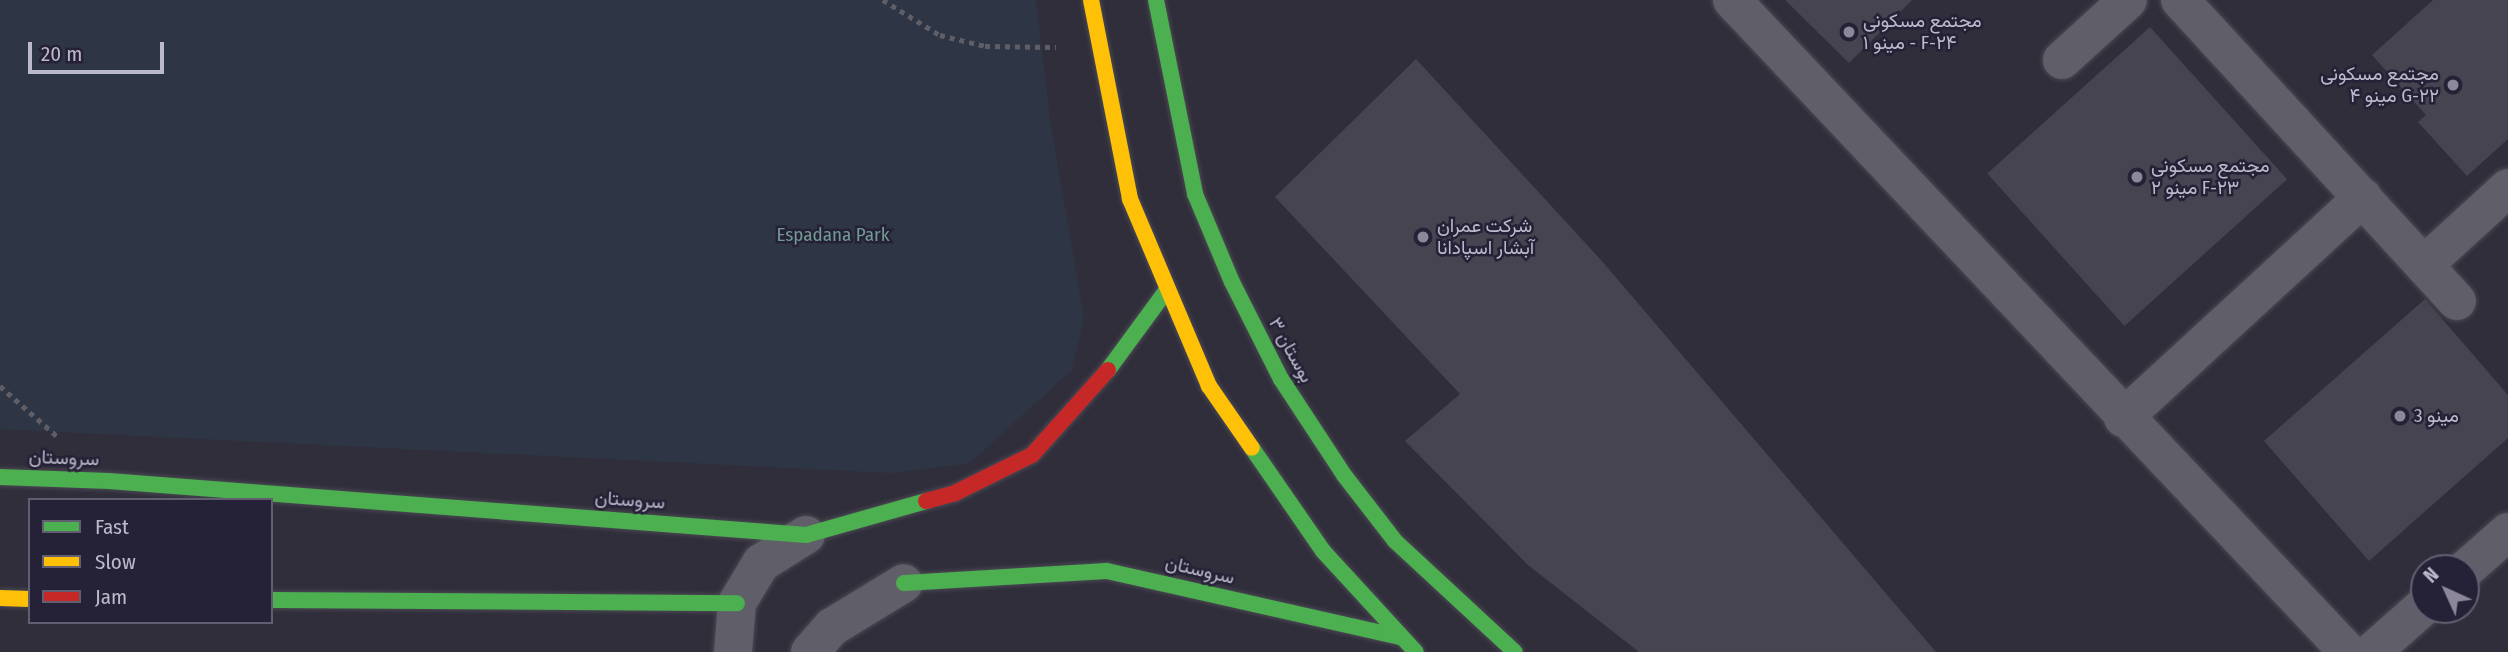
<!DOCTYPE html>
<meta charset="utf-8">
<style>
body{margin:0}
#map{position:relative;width:2508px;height:652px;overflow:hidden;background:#302e3b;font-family:"Fira Sans Condensed",Vazirmatn,sans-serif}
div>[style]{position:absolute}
.green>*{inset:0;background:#2e3645}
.building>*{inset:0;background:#464450;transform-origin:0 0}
.path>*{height:4.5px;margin-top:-2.25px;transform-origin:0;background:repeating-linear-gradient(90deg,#5f5e67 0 5px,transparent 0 10px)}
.roads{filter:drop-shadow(0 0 2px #4a4952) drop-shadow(0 0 2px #4a4952)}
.street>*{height:38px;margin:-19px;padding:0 19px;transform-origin:19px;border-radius:19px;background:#605e69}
.fast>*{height:16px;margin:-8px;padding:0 8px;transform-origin:8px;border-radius:8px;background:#4caf50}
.slow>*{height:16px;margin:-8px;padding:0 8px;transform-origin:8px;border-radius:8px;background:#ffc107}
.jam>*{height:16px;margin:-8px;padding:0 8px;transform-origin:8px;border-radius:8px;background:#c62828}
.dots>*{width:19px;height:19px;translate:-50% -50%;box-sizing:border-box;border:4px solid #252136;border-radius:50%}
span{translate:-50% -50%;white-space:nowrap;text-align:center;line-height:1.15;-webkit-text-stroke:5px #252136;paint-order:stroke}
.poi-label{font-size:19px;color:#bdb9cb}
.left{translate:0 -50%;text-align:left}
.right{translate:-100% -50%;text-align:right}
.park-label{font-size:19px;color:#729a93}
.street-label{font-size:19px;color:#bdb9cb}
.legend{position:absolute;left:28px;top:498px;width:245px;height:126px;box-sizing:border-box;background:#252136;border:2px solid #625e72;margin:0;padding:9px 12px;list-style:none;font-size:21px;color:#bdb9cb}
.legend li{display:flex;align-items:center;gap:14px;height:35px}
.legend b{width:35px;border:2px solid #625e72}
.north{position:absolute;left:2410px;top:554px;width:70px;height:70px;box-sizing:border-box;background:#252136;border:2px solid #625e72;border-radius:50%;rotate:315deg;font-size:19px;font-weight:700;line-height:28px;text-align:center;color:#bdb9cb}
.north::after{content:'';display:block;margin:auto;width:24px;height:32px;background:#8c8899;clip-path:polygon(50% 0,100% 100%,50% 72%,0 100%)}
.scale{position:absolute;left:28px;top:42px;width:136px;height:32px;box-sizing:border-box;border:4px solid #bdb9cb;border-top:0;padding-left:9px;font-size:21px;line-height:24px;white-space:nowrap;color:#bdb9cb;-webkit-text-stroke:5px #252136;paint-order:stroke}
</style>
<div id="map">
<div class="green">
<i style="clip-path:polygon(0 0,1036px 0,1050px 119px,1084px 318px,1072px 370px,970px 463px,890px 473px,0 429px)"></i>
</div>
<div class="building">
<i style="clip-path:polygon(1785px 0,1912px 0,1849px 63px)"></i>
<i style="clip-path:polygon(2433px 0,2508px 0,2508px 139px,2467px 176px,2418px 122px,2426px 115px,2372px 55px)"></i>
<i style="left:2150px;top:27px;width:205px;height:219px;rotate:48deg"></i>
<i style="clip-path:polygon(1416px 59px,1601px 260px,1936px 652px,1639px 652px,1528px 565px,1405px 441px,1460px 394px,1275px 197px)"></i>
<i style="clip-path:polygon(2425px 299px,2508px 395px,2508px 438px,2369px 561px,2264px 441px)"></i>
</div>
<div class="path">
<i style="left:883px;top:0;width:67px;rotate:31.6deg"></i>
<i style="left:940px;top:35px;width:46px;rotate:13.7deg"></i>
<i style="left:985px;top:46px;width:71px;rotate:0.8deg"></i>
<i style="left:0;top:386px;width:76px;rotate:41.3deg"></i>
</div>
<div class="roads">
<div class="street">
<i style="left:1732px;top:0;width:897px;rotate:46.63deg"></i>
<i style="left:2180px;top:0;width:409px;rotate:47.4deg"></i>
<i style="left:2062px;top:60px;width:89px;rotate:-42.3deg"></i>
<i style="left:2424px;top:265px;width:114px;rotate:-42.5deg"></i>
<i style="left:2123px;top:418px;width:326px;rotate:-42.6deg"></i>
<i style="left:2466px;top:569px;width:56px;rotate:-41.4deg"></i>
<i style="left:733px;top:652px;width:49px;rotate:-85.3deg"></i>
<i style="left:737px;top:603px;width:47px;rotate:-59deg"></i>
<i style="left:761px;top:563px;width:53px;rotate:-31.9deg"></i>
<i style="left:810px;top:652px;width:33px;rotate:-49deg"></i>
<i style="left:832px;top:627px;width:84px;rotate:-31.4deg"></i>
<i style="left:2372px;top:652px;width:69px;rotate:-41.5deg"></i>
</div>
<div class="fast">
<i style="left:1156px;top:0;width:198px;rotate:78.6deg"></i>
<i style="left:1195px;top:194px;width:95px;rotate:67.2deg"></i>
<i style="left:1232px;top:282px;width:109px;rotate:63.2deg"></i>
<i style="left:1281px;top:379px;width:115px;rotate:56.7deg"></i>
<i style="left:1344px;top:475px;width:83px;rotate:52.3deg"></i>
<i style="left:1395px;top:541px;width:163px;rotate:42.8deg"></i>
<i style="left:1108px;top:370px;width:98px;rotate:-53.7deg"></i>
<i style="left:1252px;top:448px;width:125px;rotate:55.4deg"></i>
<i style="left:1323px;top:551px;width:137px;rotate:47.4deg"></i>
<i style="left:0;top:477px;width:109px;rotate:2.1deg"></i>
<i style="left:109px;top:481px;width:699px;rotate:4.43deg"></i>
<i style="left:806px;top:535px;width:125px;rotate:-15.8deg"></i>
<i style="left:904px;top:583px;width:203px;rotate:-3.4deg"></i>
<i style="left:1107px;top:571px;width:299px;rotate:12.7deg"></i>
<i style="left:271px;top:600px;width:466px;rotate:0.4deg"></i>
</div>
<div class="slow">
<i style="left:1091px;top:0;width:203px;rotate:78.9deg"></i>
<i style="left:1130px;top:199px;width:203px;rotate:67.1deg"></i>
<i style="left:1209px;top:386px;width:75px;rotate:55.3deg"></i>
<i style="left:0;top:598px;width:30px;rotate:2deg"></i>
</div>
<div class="jam">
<i style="left:926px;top:501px;width:30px;rotate:-15deg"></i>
<i style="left:955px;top:493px;width:86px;rotate:-26.3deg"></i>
<i style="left:1032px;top:455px;width:114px;rotate:-48.2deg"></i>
</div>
</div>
<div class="dots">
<i style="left:1849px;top:32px;background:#8c8899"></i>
<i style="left:2453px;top:85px;background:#8c8899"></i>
<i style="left:2137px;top:177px;background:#8c8899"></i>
<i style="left:1423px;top:237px;background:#8c8899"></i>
<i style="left:2400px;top:416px;background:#8c8899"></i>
</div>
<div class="poi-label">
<span class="left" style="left:1863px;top:32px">مجتمع مسکونی<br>مینو ۱ - F-۲۴</span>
<span class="right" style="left:2439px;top:85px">مجتمع مسکونی<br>مینو ۴ G-۲۲</span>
<span class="left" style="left:2151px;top:177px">مجتمع مسکونی<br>مینو ۲ F-۲۳</span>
<span class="left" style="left:1437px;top:237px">شرکت عمران<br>آبشار اسپادانا</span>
<span class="left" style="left:2414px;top:416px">مینو 3</span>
</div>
<div class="park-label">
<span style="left:833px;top:235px">Espadana Park</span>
</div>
<div class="street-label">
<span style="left:1291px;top:350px;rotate:61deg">بوستان ۳</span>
<span style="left:64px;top:458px;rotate:2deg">سروستان</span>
<span style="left:630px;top:500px;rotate:4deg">سروستان</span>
<span style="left:1200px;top:570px;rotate:13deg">سروستان</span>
</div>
<ul class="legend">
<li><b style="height:9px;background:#4caf50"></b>Fast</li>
<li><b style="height:9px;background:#ffc107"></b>Slow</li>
<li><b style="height:9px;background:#c62828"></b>Jam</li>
</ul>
<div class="north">N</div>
<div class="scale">20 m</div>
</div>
